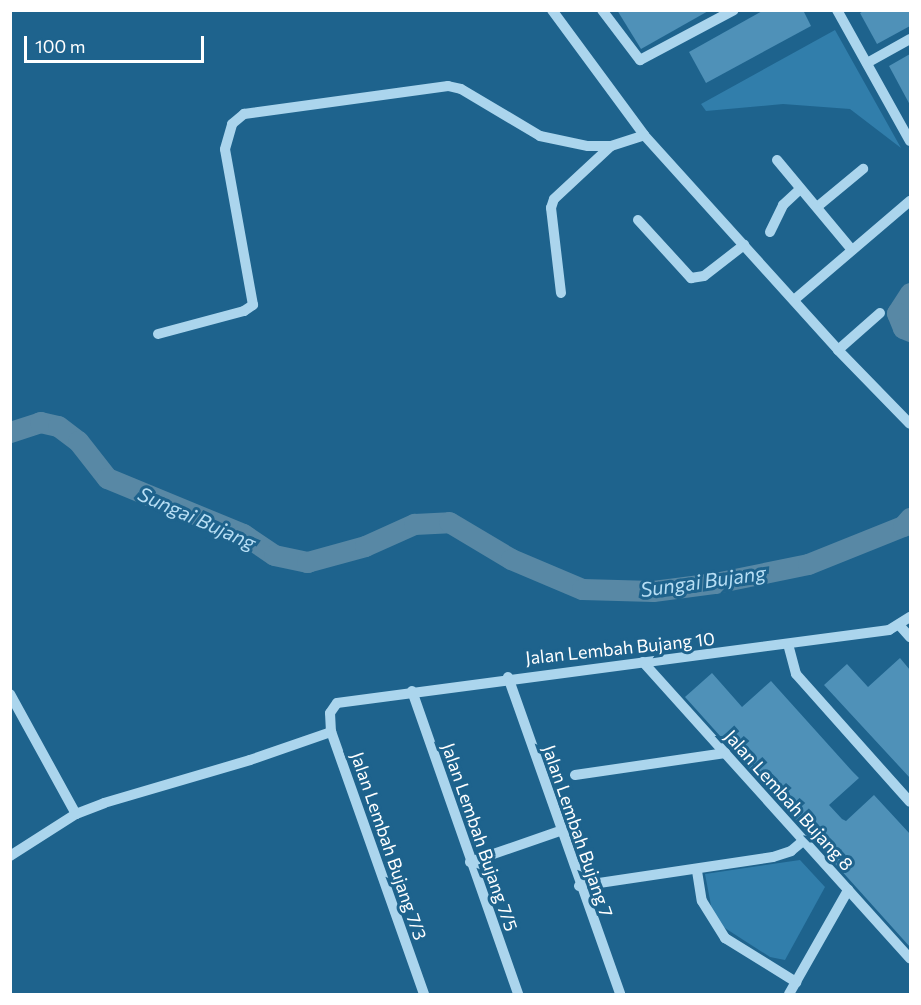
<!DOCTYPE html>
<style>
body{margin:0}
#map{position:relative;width:921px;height:1005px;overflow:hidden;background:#1e638d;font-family:Commissioner,sans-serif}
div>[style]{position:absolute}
.green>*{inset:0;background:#317eab}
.river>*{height:21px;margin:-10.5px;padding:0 10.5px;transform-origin:10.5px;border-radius:10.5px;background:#5888a5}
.building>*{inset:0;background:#4f91b8}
.minor>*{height:10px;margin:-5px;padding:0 5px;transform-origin:5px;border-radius:5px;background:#abd5ed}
span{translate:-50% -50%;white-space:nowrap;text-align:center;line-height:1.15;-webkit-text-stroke:6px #1e638d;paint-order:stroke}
.street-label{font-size:18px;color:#fff}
.water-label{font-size:20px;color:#b7def4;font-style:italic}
.frame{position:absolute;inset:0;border:12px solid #fff;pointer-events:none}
.scale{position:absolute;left:24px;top:36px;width:180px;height:27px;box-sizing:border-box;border:3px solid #fff;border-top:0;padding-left:8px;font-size:18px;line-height:21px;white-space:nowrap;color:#fff;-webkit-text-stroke:4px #1e638d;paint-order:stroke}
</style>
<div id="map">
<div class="green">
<i style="clip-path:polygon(835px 30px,901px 148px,850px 109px,783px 104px,706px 111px,701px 104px)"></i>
<i style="clip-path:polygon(800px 860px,825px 887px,785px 960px,770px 957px,714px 921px,705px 874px)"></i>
</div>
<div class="river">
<i style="left:910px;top:293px;width:24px;rotate:123deg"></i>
<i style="left:897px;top:313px;width:16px;rotate:68deg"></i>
<i style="left:903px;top:328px;width:8px;rotate:23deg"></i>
<i style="left:10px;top:432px;width:32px;rotate:-18deg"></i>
<i style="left:40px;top:422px;width:18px;rotate:13deg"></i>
<i style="left:58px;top:426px;width:25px;rotate:37deg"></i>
<i style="left:78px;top:441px;width:47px;rotate:51.9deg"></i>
<i style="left:107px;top:478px;width:147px;rotate:22.4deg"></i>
<i style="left:243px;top:534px;width:37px;rotate:34deg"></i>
<i style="left:274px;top:555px;width:34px;rotate:12deg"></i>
<i style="left:307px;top:562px;width:60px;rotate:-15.4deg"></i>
<i style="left:365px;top:546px;width:54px;rotate:-24.2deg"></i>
<i style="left:414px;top:524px;width:35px;rotate:-3deg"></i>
<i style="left:449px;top:522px;width:72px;rotate:30.8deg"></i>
<i style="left:511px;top:559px;width:77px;rotate:22.9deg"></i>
<i style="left:582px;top:589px;width:71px;rotate:1.6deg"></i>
<i style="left:653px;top:591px;width:63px;rotate:-7.4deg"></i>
<i style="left:715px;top:583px;width:95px;rotate:-11.5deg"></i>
<i style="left:808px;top:564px;width:102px;rotate:-21.8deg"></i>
<i style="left:903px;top:526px;width:11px;rotate:-49deg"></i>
</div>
<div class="building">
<i style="clip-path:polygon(617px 10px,710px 10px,641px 49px)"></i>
<i style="clip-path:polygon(764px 10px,803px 10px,811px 26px,706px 83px,689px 52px)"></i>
<i style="clip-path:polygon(865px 10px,910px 10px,910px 26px,877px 44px,860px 13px)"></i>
<i style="clip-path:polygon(910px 54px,910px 105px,889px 66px)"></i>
<i style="clip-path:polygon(900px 658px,910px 670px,910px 778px,824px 685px,847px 664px,868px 687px)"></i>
<i style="clip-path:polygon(712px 673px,742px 707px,771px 681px,852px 771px,859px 778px,829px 805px,842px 819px,846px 821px,874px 795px,910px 834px,910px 947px,685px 697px)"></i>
</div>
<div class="minor">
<i style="left:552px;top:10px;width:155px;rotate:53.6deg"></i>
<i style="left:644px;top:135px;width:290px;rotate:47.9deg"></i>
<i style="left:838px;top:350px;width:103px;rotate:45.8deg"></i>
<i style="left:602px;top:10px;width:63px;rotate:52.8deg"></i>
<i style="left:640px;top:60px;width:106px;rotate:-28deg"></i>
<i style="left:837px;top:10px;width:150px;rotate:60.9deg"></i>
<i style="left:867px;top:63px;width:49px;rotate:-29.2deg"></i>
<i style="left:777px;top:160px;width:117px;rotate:50.2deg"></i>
<i style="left:817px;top:207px;width:60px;rotate:-39.6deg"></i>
<i style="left:638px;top:220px;width:79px;rotate:47.6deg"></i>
<i style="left:691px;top:278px;width:13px;rotate:-9deg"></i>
<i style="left:704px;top:276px;width:51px;rotate:-37.8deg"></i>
<i style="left:770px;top:232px;width:30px;rotate:-64deg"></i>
<i style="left:783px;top:205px;width:23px;rotate:-43deg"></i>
<i style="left:561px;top:293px;width:86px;rotate:-96.7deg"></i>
<i style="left:551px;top:208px;width:9px;rotate:-72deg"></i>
<i style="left:554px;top:199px;width:78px;rotate:-42.9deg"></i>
<i style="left:611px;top:146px;width:35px;rotate:-18deg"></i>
<i style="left:794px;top:300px;width:153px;rotate:-40.5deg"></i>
<i style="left:158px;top:334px;width:89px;rotate:-15deg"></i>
<i style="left:244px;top:311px;width:11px;rotate:-34deg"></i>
<i style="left:253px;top:305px;width:158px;rotate:-100.2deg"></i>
<i style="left:225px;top:149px;width:26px;rotate:-74deg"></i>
<i style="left:232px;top:124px;width:16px;rotate:-40deg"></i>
<i style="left:244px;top:114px;width:206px;rotate:-7.8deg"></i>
<i style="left:448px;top:86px;width:13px;rotate:13deg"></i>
<i style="left:461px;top:89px;width:92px;rotate:30.7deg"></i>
<i style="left:540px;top:136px;width:49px;rotate:11.8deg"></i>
<i style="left:588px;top:146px;width:23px"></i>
<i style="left:838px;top:350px;width:56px;rotate:-41.4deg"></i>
<i style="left:900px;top:626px;width:15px;rotate:48deg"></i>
<i style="left:788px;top:644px;width:31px;rotate:75deg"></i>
<i style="left:796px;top:674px;width:171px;rotate:48.3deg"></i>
<i style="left:643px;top:662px;width:399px;rotate:48deg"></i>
<i style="left:508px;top:677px;width:336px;rotate:70.5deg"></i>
<i style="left:412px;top:691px;width:321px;rotate:70.7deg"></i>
<i style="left:10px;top:694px;width:137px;rotate:61.2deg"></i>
<i style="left:575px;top:775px;width:152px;rotate:-8.3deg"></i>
<i style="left:10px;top:856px;width:78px;rotate:-32.5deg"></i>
<i style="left:76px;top:814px;width:30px;rotate:-21deg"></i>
<i style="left:104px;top:803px;width:152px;rotate:-16.4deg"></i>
<i style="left:250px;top:760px;width:86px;rotate:-19.1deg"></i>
<i style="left:470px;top:862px;width:95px;rotate:-19deg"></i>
<i style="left:697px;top:871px;width:30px;rotate:81deg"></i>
<i style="left:702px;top:901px;width:44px;rotate:58.1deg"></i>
<i style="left:725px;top:938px;width:84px;rotate:31.8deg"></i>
<i style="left:579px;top:886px;width:196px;rotate:-8.5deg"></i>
<i style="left:773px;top:857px;width:19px;rotate:-18deg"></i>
<i style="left:791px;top:851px;width:17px;rotate:-40deg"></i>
<i style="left:424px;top:994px;width:278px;rotate:-109.5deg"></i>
<i style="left:331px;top:732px;width:19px;rotate:-93deg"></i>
<i style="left:330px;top:713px;width:12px;rotate:-55deg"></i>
<i style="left:337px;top:703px;width:557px;rotate:-7.53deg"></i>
<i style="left:889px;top:630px;width:25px;rotate:-32deg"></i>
<i style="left:789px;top:994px;width:120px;rotate:-60.4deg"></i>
</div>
<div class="street-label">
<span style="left:620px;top:648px;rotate:-6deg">Jalan Lembah Bujang 10</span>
<span style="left:789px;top:800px;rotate:48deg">Jalan Lembah Bujang 8</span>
<span style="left:578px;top:831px;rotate:71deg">Jalan Lembah Bujang 7</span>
<span style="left:480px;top:837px;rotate:71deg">Jalan Lembah Bujang 7/5</span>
<span style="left:389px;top:846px;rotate:71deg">Jalan Lembah Bujang 7/3</span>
</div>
<div class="water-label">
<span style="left:197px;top:518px;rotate:24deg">Sungai Bujang</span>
<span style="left:703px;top:581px;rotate:-8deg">Sungai Bujang</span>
</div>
<div class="frame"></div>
<div class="scale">100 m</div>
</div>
